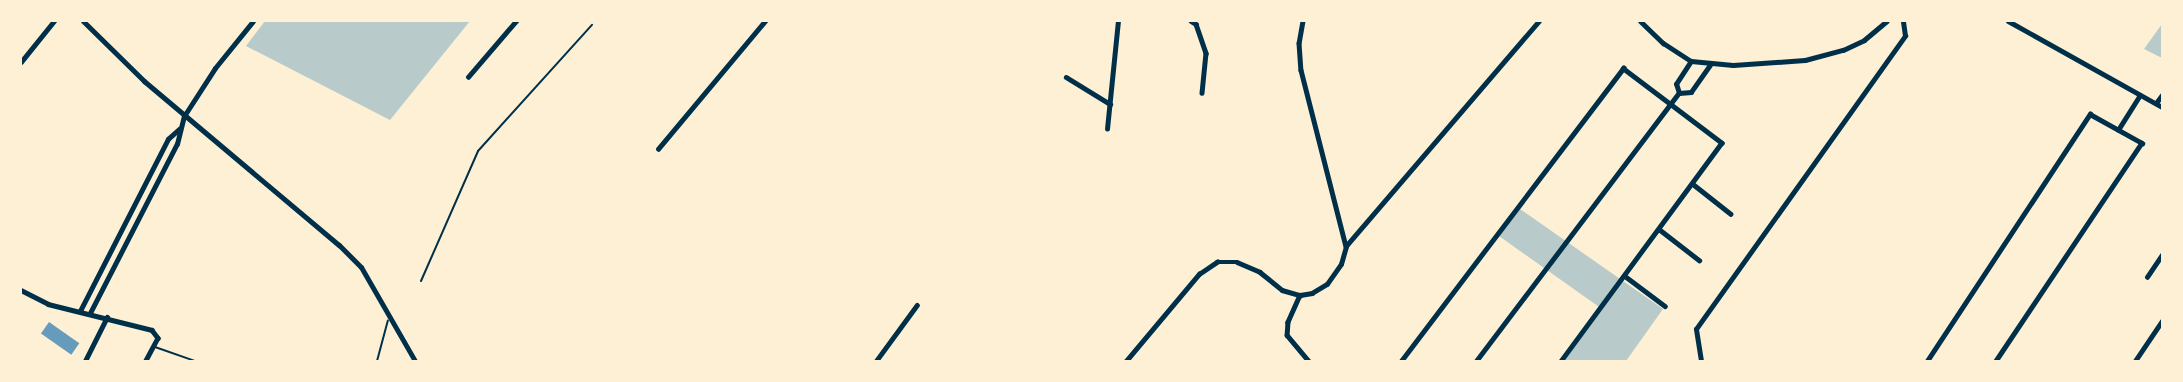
<!DOCTYPE html>
<style>
body{margin:0}
#map{position:relative;width:2183px;height:382px;overflow:hidden;background:#fdf0d5;font-family:"Golos Text",sans-serif}
div>[style]{position:absolute}
.green>*{inset:0;background:#b9caca}
.water>*{inset:0;background:#669bbc;transform-origin:0 0}
.service>*{height:2px;margin:-1px;padding:0 1px;transform-origin:1px;border-radius:1px;background:#003049}
.minor>*{height:4.5px;margin:-2.25px;padding:0 2.25px;transform-origin:2.25px;border-radius:2.25px;background:#003049}
.tertiary>*{height:5px;margin:-2.5px;padding:0 2.5px;transform-origin:2.5px;border-radius:2.5px;background:#003049}
span{translate:-50% -50%;white-space:nowrap;text-align:center;line-height:1.15;-webkit-text-stroke:4.5px #fdf0d5;paint-order:stroke}
.frame{position:absolute;inset:0;border:22px solid #fdf0d5;pointer-events:none}
</style>
<div id="map">
<div class="green">
<i style="clip-path:polygon(265px 21px,470px 21px,390px 120px,246px 46px)"></i>
<i style="clip-path:polygon(2162px 24px,2162px 58px,2144px 49px)"></i>
<i style="clip-path:polygon(1520px 209px,1663px 309px,1626px 361px,1564px 361px,1602px 309px,1499px 236px)"></i>
</div>
<div class="water">
<i style="left:49px;top:322px;width:37px;height:14px;rotate:35deg"></i>
</div>
<div class="service">
<i style="left:421px;top:281px;width:142px;rotate:-66.3deg"></i>
<i style="left:478px;top:151px;width:170px;rotate:-47.9deg"></i>
<i style="left:155px;top:347px;width:42px;rotate:19.3deg"></i>
<i style="left:377px;top:361px;width:42px;rotate:-75deg"></i>
</div>
<div class="minor">
<i style="left:1191px;top:21px;width:6px;rotate:31deg"></i>
<i style="left:1196px;top:24px;width:31px;rotate:71deg"></i>
<i style="left:1206px;top:53px;width:40px;rotate:95.7deg"></i>
<i style="left:1303px;top:21px;width:22px;rotate:100deg"></i>
<i style="left:1299px;top:43px;width:27px;rotate:86deg"></i>
<i style="left:1301px;top:70px;width:182px;rotate:75.7deg"></i>
<i style="left:21px;top:62px;width:53px;rotate:-51.2deg"></i>
<i style="left:468px;top:77px;width:74px;rotate:-49.4deg"></i>
<i style="left:1066px;top:77px;width:52px;rotate:31.5deg"></i>
<i style="left:1679px;top:93px;width:12px;rotate:-5deg"></i>
<i style="left:1691px;top:92px;width:33px;rotate:-55deg"></i>
<i style="left:1679px;top:93px;width:9px;rotate:-108deg"></i>
<i style="left:1676px;top:84px;width:27px;rotate:-57deg"></i>
<i style="left:2156px;top:103px;width:10px;rotate:-53deg"></i>
<i style="left:1107px;top:129px;width:109px;rotate:-84.2deg"></i>
<i style="left:2118px;top:130px;width:41px;rotate:-57.8deg"></i>
<i style="left:658px;top:149px;width:167px;rotate:-50.1deg"></i>
<i style="left:1693px;top:184px;width:48px;rotate:38.3deg"></i>
<i style="left:1659px;top:229px;width:51px;rotate:37.8deg"></i>
<i style="left:1625px;top:276px;width:50px;rotate:36.9deg"></i>
<i style="left:2147px;top:277px;width:27px;rotate:-56deg"></i>
<i style="left:21px;top:290px;width:30px;rotate:27deg"></i>
<i style="left:48px;top:304px;width:107px;rotate:14deg"></i>
<i style="left:152px;top:330px;width:10px;rotate:53deg"></i>
<i style="left:158px;top:338px;width:26px;rotate:118deg"></i>
<i style="left:1300px;top:295px;width:30px;rotate:114deg"></i>
<i style="left:1288px;top:322px;width:13px;rotate:94deg"></i>
<i style="left:1287px;top:335px;width:34px;rotate:50deg"></i>
<i style="left:80px;top:311px;width:193px;rotate:-62.9deg"></i>
<i style="left:168px;top:139px;width:15px;rotate:-42deg"></i>
<i style="left:90px;top:313px;width:190px;rotate:-62.8deg"></i>
<i style="left:177px;top:144px;width:29px;rotate:-76deg"></i>
<i style="left:85px;top:361px;width:49px;rotate:-63.4deg"></i>
<i style="left:876px;top:361px;width:69px;rotate:-53.8deg"></i>
<i style="left:1126px;top:361px;width:114px;rotate:-50deg"></i>
<i style="left:1199px;top:274px;width:22px;rotate:-34deg"></i>
<i style="left:1217px;top:262px;width:20px"></i>
<i style="left:1237px;top:262px;width:25px;rotate:23deg"></i>
<i style="left:1260px;top:272px;width:28px;rotate:39deg"></i>
<i style="left:1282px;top:290px;width:19px;rotate:16deg"></i>
<i style="left:1300px;top:295px;width:12px;rotate:-9deg"></i>
<i style="left:1312px;top:293px;width:17px;rotate:-31deg"></i>
<i style="left:1327px;top:284px;width:24px;rotate:-55deg"></i>
<i style="left:1341px;top:264px;width:19px;rotate:-74deg"></i>
<i style="left:1346px;top:246px;width:296px;rotate:-49.4deg"></i>
<i style="left:1401px;top:361px;width:368px;rotate:-52.8deg"></i>
<i style="left:1623px;top:68px;width:124px;rotate:37.1deg"></i>
<i style="left:1722px;top:143px;width:271px;rotate:126.4deg"></i>
<i style="left:1476px;top:361px;width:336px;rotate:-52.9deg"></i>
<i style="left:1701px;top:361px;width:32px;rotate:-99deg"></i>
<i style="left:1696px;top:329px;width:360px;rotate:-54.5deg"></i>
<i style="left:1905px;top:36px;width:15px;rotate:-98deg"></i>
<i style="left:1927px;top:361px;width:296px;rotate:-56.6deg"></i>
<i style="left:2090px;top:114px;width:60px;rotate:29.1deg"></i>
<i style="left:2142px;top:143px;width:262px;rotate:123.8deg"></i>
<i style="left:2135px;top:361px;width:48px;rotate:-56deg"></i>
</div>
<div class="tertiary">
<i style="left:83px;top:21px;width:86px;rotate:44.5deg"></i>
<i style="left:144px;top:81px;width:255px;rotate:40.1deg"></i>
<i style="left:339px;top:245px;width:31px;rotate:45deg"></i>
<i style="left:361px;top:267px;width:108px;rotate:60.1deg"></i>
<i style="left:1640px;top:21px;width:32px;rotate:44deg"></i>
<i style="left:1663px;top:43px;width:33px;rotate:33deg"></i>
<i style="left:1691px;top:61px;width:42px;rotate:5.4deg"></i>
<i style="left:1733px;top:65px;width:72px;rotate:-4deg"></i>
<i style="left:1805px;top:60px;width:39px;rotate:-15deg"></i>
<i style="left:1843px;top:50px;width:23px;rotate:-25deg"></i>
<i style="left:1864px;top:40px;width:30px;rotate:-40deg"></i>
<i style="left:2008px;top:21px;width:176px;rotate:29.2deg"></i>
<i style="left:184px;top:116px;width:57px;rotate:-57.1deg"></i>
<i style="left:215px;top:68px;width:60px;rotate:-51deg"></i>
</div>
<div class="frame"></div>
</div>
